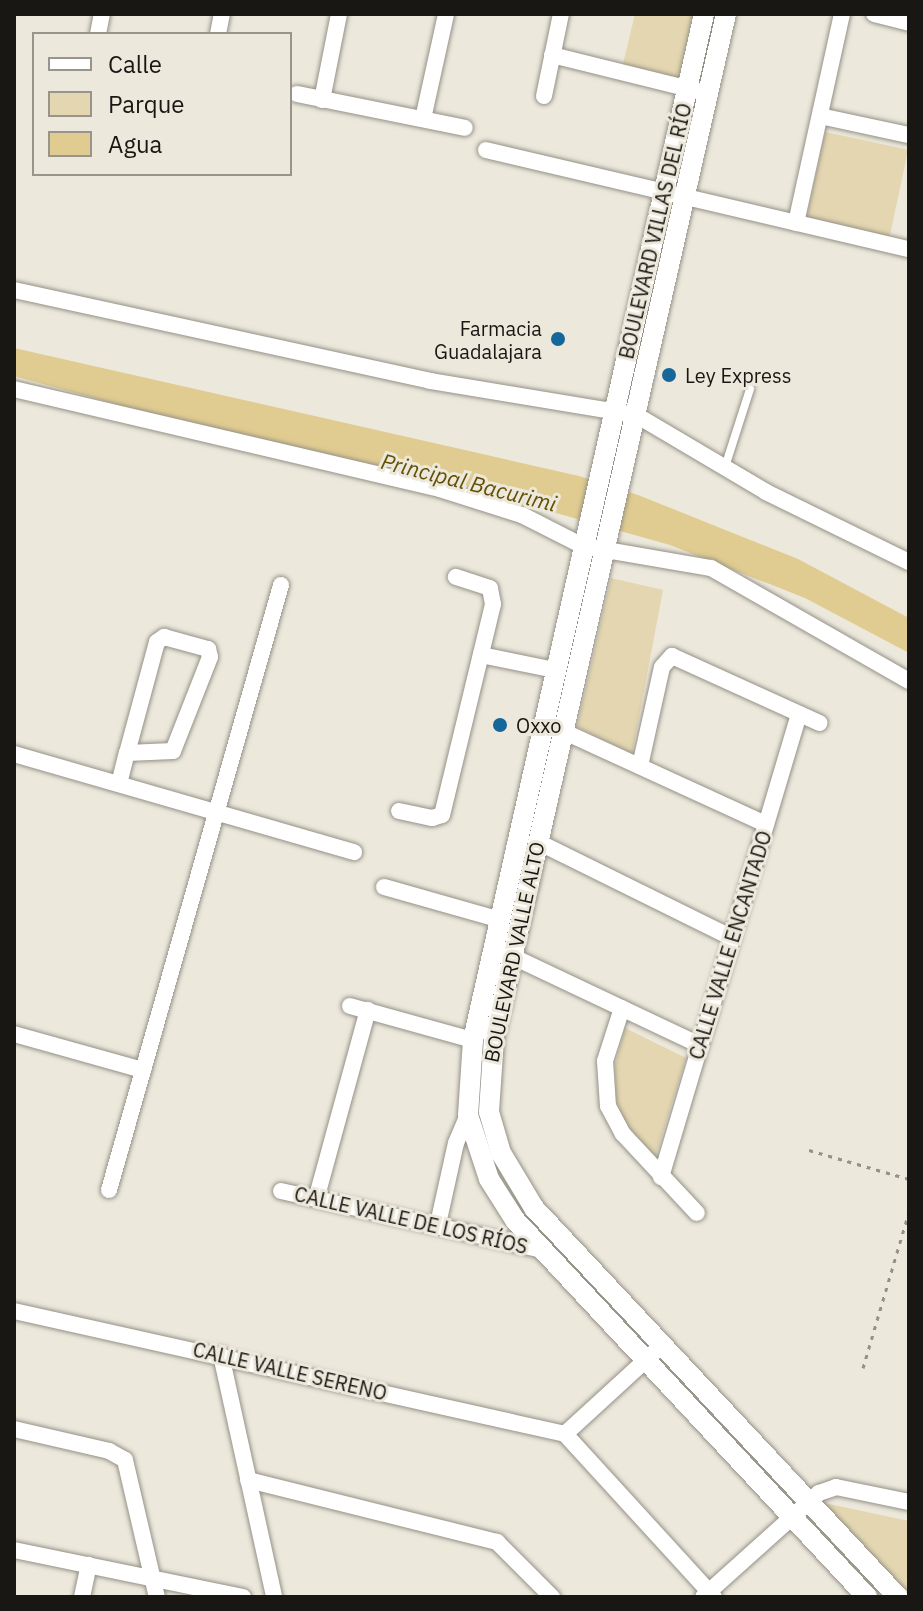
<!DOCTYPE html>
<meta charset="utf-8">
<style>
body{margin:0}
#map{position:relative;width:923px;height:1611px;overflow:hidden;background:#ece8dc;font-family:"IBM Plex Sans",sans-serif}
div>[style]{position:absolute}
.green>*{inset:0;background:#e3d6b0;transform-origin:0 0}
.water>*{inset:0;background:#e0cc90}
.path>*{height:3px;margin-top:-1.5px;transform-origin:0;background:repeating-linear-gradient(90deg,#949188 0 4px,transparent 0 10px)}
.roads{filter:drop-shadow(0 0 2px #959186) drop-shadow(0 0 2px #959186)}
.service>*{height:8px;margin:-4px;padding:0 4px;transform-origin:4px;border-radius:4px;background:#fff}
.minor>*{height:16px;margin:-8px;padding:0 8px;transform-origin:8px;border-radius:8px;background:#fff}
.tertiary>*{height:20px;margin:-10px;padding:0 10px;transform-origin:10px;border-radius:10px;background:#fff}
.dots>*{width:22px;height:22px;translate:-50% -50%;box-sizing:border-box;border:4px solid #ece8dc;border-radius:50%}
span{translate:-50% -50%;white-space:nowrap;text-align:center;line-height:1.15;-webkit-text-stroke:6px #ece8dc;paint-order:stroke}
.street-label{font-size:20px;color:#191713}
.poi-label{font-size:20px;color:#191713}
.right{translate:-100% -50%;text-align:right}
.left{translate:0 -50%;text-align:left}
.water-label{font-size:22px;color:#645004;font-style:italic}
.frame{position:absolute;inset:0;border:16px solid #191713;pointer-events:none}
.legend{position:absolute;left:32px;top:32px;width:260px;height:144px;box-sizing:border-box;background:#ece8dc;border:2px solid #98948c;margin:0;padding:10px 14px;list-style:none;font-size:24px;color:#191713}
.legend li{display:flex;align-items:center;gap:16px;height:40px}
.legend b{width:40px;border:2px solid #98948c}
</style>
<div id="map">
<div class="green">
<i style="clip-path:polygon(635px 14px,694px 14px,679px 81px,622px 68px)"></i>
<i style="left:825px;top:132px;width:85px;height:91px;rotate:12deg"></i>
<i style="clip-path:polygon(611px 578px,663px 590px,632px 754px,577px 727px)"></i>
<i style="clip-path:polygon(625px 1028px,686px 1058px,654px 1161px,628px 1132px,616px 1100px,615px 1065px)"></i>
<i style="clip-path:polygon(815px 1501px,909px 1521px,909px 1597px,906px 1597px)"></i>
</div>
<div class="water">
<i style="clip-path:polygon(14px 348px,579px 476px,638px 495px,798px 559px,909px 618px,909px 653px,805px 598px,670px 545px,428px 477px,170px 419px,14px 376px)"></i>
</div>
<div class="path">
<i style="left:809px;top:1150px;width:104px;rotate:16.2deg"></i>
<i style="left:863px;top:1368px;width:163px;rotate:-73.6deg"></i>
</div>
<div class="roads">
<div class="service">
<i style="left:725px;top:467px;width:82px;rotate:-72.2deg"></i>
</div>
<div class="minor">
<i style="left:874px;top:14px;width:36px;rotate:14deg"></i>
<i style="left:98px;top:34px;width:20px;rotate:-79deg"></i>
<i style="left:218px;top:34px;width:20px;rotate:-79deg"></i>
<i style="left:552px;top:55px;width:150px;rotate:13.9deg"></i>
<i style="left:297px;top:94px;width:171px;rotate:11.4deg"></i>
<i style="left:544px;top:96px;width:84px;rotate:-78.3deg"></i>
<i style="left:322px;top:100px;width:88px;rotate:-78.8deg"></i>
<i style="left:820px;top:116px;width:91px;rotate:12.1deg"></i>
<i style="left:423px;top:119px;width:107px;rotate:-77.6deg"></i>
<i style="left:486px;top:150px;width:434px;rotate:13.2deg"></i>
<i style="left:796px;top:223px;width:214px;rotate:-77.6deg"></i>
<i style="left:14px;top:290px;width:426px;rotate:12.3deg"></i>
<i style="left:430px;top:381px;width:209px;rotate:9.4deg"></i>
<i style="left:636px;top:415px;width:151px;rotate:30.6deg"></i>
<i style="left:766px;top:492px;width:159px;rotate:26.1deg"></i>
<i style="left:14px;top:389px;width:438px;rotate:13.2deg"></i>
<i style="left:440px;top:489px;width:86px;rotate:17.6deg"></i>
<i style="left:522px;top:515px;width:68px;rotate:26.9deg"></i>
<i style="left:583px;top:546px;width:130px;rotate:9.8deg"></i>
<i style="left:711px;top:568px;width:228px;rotate:29.7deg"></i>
<i style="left:481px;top:655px;width:76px;rotate:11.5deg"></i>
<i style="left:556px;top:728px;width:231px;rotate:24.6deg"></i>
<i style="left:14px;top:754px;width:354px;rotate:16.1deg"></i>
<i style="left:640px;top:766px;width:101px;rotate:-77.5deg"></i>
<i style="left:662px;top:667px;width:15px;rotate:-48deg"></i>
<i style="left:672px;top:656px;width:162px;rotate:24.4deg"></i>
<i style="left:119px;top:784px;width:32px;rotate:-76deg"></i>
<i style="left:127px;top:753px;width:115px;rotate:-74.9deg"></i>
<i style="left:157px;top:642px;width:9px;rotate:-36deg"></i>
<i style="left:164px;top:637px;width:46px;rotate:15.3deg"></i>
<i style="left:208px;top:649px;width:8px;rotate:76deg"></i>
<i style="left:210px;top:657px;width:101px;rotate:111.5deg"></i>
<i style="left:173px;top:751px;width:46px;rotate:177.5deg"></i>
<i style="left:399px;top:811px;width:34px;rotate:12deg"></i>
<i style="left:432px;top:818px;width:10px;rotate:-17deg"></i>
<i style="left:442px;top:815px;width:217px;rotate:-76.4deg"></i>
<i style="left:493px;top:604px;width:16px;rotate:-101deg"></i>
<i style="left:490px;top:588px;width:36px;rotate:-162deg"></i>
<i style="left:536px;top:841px;width:219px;rotate:26.3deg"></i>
<i style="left:384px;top:887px;width:122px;rotate:15.8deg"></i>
<i style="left:503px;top:952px;width:218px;rotate:25.3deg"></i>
<i style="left:350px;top:1006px;width:128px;rotate:15.5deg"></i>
<i style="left:622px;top:1008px;width:56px;rotate:107.8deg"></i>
<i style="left:605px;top:1061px;width:45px;rotate:86.2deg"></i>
<i style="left:608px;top:1106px;width:32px;rotate:62deg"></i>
<i style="left:623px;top:1134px;width:108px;rotate:46.9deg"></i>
<i style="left:14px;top:1034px;width:134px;rotate:15.6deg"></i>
<i style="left:661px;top:1177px;width:483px;rotate:-73.4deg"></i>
<i style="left:109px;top:1190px;width:629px;rotate:-74.13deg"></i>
<i style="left:281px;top:1191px;width:268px;rotate:12.7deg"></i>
<i style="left:317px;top:1196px;width:193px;rotate:-74.7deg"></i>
<i style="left:438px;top:1224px;width:83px;rotate:-77.5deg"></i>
<i style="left:456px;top:1143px;width:30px;rotate:-67deg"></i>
<i style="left:14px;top:1311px;width:565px;rotate:12.58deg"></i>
<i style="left:565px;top:1434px;width:221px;rotate:47.6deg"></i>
<i style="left:221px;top:1355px;width:248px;rotate:77.6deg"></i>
<i style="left:14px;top:1429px;width:98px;rotate:13deg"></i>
<i style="left:109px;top:1451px;width:18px;rotate:29deg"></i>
<i style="left:125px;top:1460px;width:141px;rotate:76.9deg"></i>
<i style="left:565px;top:1434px;width:129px;rotate:-42.5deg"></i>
<i style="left:248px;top:1480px;width:257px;rotate:14deg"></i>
<i style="left:497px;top:1542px;width:78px;rotate:45deg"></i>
<i style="left:14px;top:1550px;width:234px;rotate:11.6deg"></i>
<i style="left:82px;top:1597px;width:33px;rotate:-78deg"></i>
<i style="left:703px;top:1597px;width:156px;rotate:-41.9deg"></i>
<i style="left:819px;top:1493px;width:18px;rotate:-19deg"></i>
<i style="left:836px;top:1487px;width:75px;rotate:11.6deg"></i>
</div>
<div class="tertiary">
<i style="left:704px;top:14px;width:1052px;rotate:102.69deg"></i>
<i style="left:473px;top:1040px;width:75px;rotate:93.8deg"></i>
<i style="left:468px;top:1115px;width:67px;rotate:71.8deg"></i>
<i style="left:489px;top:1179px;width:49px;rotate:57.6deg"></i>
<i style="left:515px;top:1220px;width:516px;rotate:46.96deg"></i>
<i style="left:726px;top:14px;width:1050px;rotate:102.77deg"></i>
<i style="left:494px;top:1038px;width:74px;rotate:93.9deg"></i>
<i style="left:489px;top:1112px;width:43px;rotate:73.7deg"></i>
<i style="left:501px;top:1153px;width:64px;rotate:59deg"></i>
<i style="left:534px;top:1208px;width:533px;rotate:46.9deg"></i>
</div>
</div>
<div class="dots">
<i style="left:558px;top:339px;background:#156799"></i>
<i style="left:669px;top:375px;background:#156799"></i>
<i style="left:500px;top:725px;background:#156799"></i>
</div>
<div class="street-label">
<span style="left:655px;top:231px;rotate:-77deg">BOULEVARD VILLAS DEL RÍO</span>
<span style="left:730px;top:945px;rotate:-73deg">CALLE VALLE ENCANTADO</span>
<span style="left:514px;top:952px;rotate:-78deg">BOULEVARD VALLE ALTO</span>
<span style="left:411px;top:1220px;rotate:13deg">CALLE VALLE DE LOS RÍOS</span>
<span style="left:290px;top:1371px;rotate:13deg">CALLE VALLE SERENO</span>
</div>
<div class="poi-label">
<span class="right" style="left:542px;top:340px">Farmacia<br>Guadalajara</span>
<span class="left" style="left:685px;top:375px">Ley Express</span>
<span class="left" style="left:516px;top:725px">Oxxo</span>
</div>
<div class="water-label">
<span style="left:469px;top:482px;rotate:14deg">Principal Bacurimi</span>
</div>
<div class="frame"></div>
<ul class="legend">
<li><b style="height:10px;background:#fff"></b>Calle</li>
<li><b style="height:22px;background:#e3d6b0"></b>Parque</li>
<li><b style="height:22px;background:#e0cc90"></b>Agua</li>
</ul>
</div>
